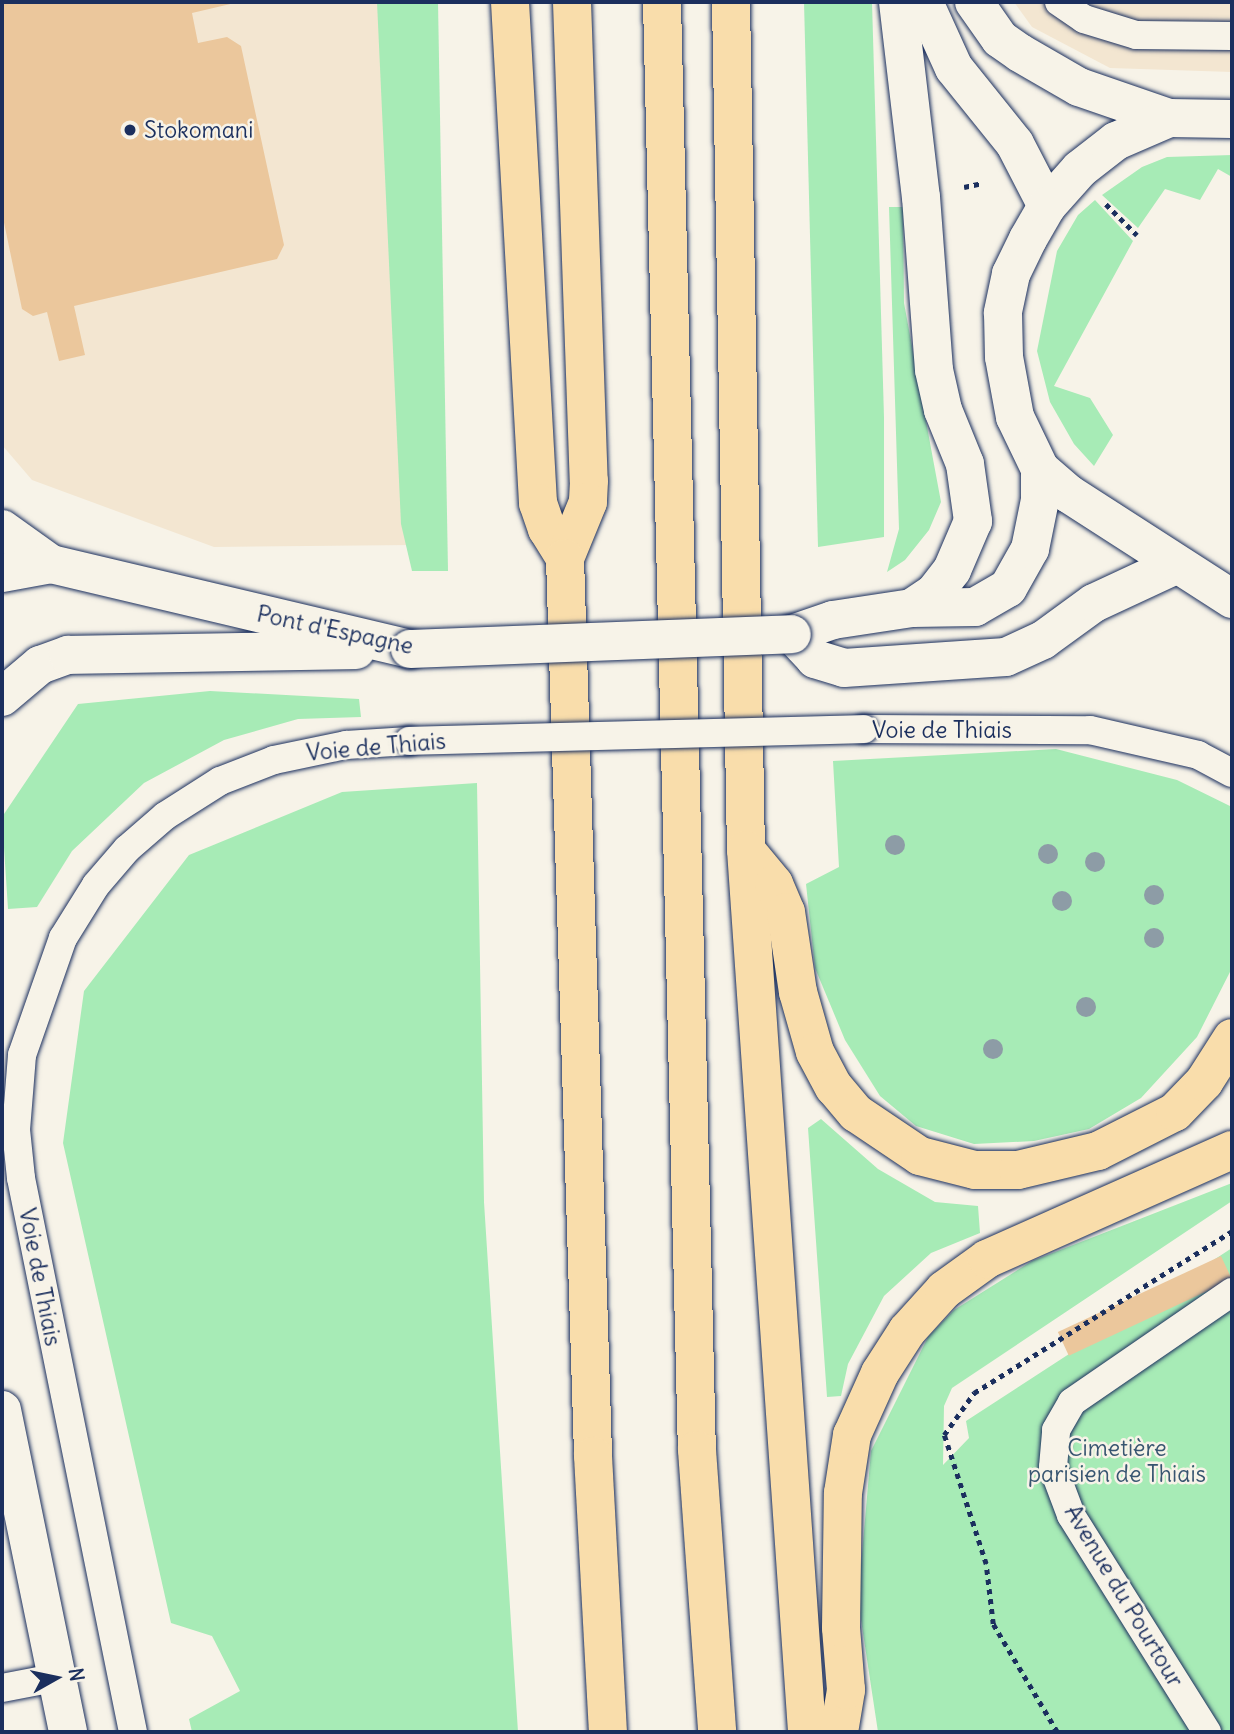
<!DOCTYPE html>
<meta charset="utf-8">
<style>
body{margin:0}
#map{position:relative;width:1234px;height:1734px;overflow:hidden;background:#f7f3e8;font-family:Delius,sans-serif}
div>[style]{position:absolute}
.built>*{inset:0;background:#f3e6d1}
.green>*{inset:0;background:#a7ebb6}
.building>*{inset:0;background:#ebc79c;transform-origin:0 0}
.path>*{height:4.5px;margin-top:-2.25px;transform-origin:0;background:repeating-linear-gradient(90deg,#1b2f5e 0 5px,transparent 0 10px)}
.roads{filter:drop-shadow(0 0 2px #1b2f5e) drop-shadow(0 0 2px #1b2f5e)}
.lane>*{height:28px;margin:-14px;padding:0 14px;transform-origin:14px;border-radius:14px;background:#f7f3e8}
.secondary>*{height:38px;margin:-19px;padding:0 19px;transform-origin:19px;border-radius:19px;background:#f7f3e8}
.highway>*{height:38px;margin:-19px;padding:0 19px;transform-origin:19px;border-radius:19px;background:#f9ddab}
.bridges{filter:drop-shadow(0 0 2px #1b2f5e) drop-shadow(0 0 2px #1b2f5e)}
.lane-bridge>*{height:28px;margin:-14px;padding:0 14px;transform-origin:14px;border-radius:14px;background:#f7f3e8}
.secondary-bridge>*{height:38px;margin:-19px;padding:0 19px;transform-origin:19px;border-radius:19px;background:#f7f3e8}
.trees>*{width:20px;height:20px;margin:-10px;border-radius:50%;background:#8d9ca6}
.dots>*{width:19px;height:19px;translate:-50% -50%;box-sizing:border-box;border:4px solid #f7f3e8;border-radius:50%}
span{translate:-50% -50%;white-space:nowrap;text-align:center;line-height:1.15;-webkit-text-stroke:5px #f7f3e8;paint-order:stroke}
.poi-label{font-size:23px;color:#1b2f5e}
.left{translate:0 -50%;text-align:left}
.street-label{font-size:23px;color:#1b2f5e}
.park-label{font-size:23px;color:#375570}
.frame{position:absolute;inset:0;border:4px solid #1b2f5e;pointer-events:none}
.north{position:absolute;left:21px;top:1643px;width:70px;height:70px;-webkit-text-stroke:5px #f7f3e8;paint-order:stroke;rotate:81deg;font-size:19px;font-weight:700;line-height:28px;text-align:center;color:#1b2f5e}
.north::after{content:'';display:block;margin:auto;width:24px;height:32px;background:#1b2f5e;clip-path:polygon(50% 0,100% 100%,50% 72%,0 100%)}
</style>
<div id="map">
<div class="built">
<i style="clip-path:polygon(2px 2px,399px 2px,413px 545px,214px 547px,32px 480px,2px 445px)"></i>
<i style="clip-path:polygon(1014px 2px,1232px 2px,1232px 72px,1110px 68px,1032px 27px)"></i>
</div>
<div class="green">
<i style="clip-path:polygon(377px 2px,438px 2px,448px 571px,412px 571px,401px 524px)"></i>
<i style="clip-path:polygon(804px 2px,872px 2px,884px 417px,884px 537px,818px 547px)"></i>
<i style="clip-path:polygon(1232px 155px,1232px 177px,1218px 169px,1200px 200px,1165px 189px,1138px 228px,1102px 195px,1142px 167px,1167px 157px)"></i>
<i style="clip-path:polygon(1095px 200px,1133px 241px,1054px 386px,1090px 398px,1113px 435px,1094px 466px,1074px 444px,1050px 402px,1037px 351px,1057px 251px,1078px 215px)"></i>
<i style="clip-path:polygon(889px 207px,903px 207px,904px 303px,941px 502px,929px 530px,905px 560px,887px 572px,899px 529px)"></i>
<i style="clip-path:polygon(210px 691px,359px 699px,361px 717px,298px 719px,224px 740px,144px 783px,72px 851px,37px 907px,8px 909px,2px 817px,78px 704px)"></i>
<i style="clip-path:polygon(1056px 749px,1177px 780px,1232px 807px,1232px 968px,1197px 1037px,1141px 1098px,1089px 1129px,1034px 1141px,974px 1144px,916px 1126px,880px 1096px,845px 1040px,815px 968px,806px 884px,839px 867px,833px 761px)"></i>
<i style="clip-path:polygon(477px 783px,484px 1202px,518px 1732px,192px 1732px,189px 1719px,240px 1691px,212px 1636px,171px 1623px,63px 1143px,84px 991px,189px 855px,342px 792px)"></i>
<i style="clip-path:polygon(821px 1119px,878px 1169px,935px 1202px,978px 1206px,980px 1233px,931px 1253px,884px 1296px,848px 1364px,841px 1396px,827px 1397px,808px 1128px)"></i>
<i style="clip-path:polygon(1232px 1183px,1232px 1201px,952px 1388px,944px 1406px,943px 1465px,969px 1438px,966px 1421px,1232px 1248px,1232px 1732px,878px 1732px,858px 1600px,871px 1451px,928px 1337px,954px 1310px,1032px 1261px)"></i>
</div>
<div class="building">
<i style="clip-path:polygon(2px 2px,239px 2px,192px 13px,198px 43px,227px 37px,241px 46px,284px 245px,277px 259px,74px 306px,85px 355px,59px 361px,47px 312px,33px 316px,22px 309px,2px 213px)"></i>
<i style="left:1221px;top:1256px;width:26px;height:180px;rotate:65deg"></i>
</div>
<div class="path">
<i style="left:964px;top:187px;width:19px;rotate:-12deg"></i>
<i style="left:1106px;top:204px;width:44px;rotate:45deg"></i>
<i style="left:1057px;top:1732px;width:126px;rotate:-120.7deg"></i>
<i style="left:993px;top:1624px;width:60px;rotate:-96.7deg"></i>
<i style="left:986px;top:1564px;width:136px;rotate:-108deg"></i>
<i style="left:944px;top:1435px;width:52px;rotate:-54.5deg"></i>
<i style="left:974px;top:1393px;width:305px;rotate:-32.1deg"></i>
</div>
<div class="roads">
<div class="lane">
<i style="left:1059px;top:2px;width:30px;rotate:34deg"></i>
<i style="left:1084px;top:19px;width:54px;rotate:17.1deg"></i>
<i style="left:1136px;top:35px;width:96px;rotate:0.6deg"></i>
<i style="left:864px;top:729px;width:226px;rotate:0.3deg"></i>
<i style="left:1090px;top:730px;width:111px;rotate:13deg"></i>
<i style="left:1198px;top:755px;width:38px;rotate:28deg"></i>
<i style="left:2px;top:1688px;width:53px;rotate:-10.9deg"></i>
<i style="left:133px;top:1732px;width:565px;rotate:-101.43deg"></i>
<i style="left:21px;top:1178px;width:48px;rotate:-95.9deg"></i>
<i style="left:16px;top:1130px;width:75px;rotate:-85.4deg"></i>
<i style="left:22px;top:1055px;width:124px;rotate:-70.7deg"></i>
<i style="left:63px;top:938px;width:62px;rotate:-58.1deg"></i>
<i style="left:96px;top:885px;width:48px;rotate:-49.3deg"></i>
<i style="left:127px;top:849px;width:50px;rotate:-41deg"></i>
<i style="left:165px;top:816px;width:65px;rotate:-32.5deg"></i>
<i style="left:220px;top:781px;width:58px;rotate:-21.3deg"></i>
<i style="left:274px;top:760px;width:74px;rotate:-11.8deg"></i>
<i style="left:346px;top:745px;width:63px;rotate:-3.6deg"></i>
<i style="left:1207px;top:1732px;width:256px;rotate:-122.1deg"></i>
<i style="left:1071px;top:1515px;width:51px;rotate:-110.6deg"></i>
<i style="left:1053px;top:1467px;width:37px;rotate:-85deg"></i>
<i style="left:1056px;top:1430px;width:32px;rotate:-60deg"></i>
<i style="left:1072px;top:1402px;width:194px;rotate:-34.5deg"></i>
</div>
<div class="secondary">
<i style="left:898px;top:2px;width:196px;rotate:83.3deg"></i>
<i style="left:921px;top:197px;width:173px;rotate:85.7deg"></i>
<i style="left:934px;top:370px;width:41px;rotate:77.3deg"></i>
<i style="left:943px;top:410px;width:58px;rotate:67.8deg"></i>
<i style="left:965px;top:464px;width:58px;rotate:82deg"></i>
<i style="left:973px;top:521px;width:53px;rotate:113.2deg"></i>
<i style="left:952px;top:570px;width:29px;rotate:128deg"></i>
<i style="left:934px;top:593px;width:27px;rotate:146deg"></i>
<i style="left:912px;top:608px;width:80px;rotate:171.4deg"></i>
<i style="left:833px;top:620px;width:43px;rotate:161.1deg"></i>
<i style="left:792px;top:634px;width:34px;rotate:47deg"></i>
<i style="left:815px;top:659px;width:30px;rotate:17deg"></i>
<i style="left:844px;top:668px;width:162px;rotate:-3.9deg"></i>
<i style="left:1006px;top:657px;width:41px;rotate:-24.7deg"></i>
<i style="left:1043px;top:640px;width:63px;rotate:-36deg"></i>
<i style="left:1094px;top:603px;width:90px;rotate:-24.9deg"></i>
<i style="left:924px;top:2px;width:72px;rotate:65.6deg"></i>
<i style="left:954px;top:68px;width:97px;rotate:51.2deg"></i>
<i style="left:1015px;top:144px;width:70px;rotate:62.7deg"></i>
<i style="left:974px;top:2px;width:45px;rotate:54.9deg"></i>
<i style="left:1000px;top:39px;width:24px;rotate:35deg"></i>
<i style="left:1020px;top:53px;width:68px;rotate:30deg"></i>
<i style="left:1079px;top:87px;width:95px;rotate:19deg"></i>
<i style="left:1232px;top:119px;width:63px;rotate:-179.1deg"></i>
<i style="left:1169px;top:118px;width:58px;rotate:156.5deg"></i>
<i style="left:1116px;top:141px;width:46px;rotate:142.1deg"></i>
<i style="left:1080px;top:169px;width:50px;rotate:131.7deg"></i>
<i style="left:1047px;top:206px;width:38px;rotate:120deg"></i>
<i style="left:1028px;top:239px;width:39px;rotate:116deg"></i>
<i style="left:1011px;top:274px;width:40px;rotate:102deg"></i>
<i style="left:1003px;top:313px;width:44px;rotate:88.7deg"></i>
<i style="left:1004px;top:357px;width:61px;rotate:79.6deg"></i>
<i style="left:1015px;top:417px;width:58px;rotate:64.3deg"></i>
<i style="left:1040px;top:469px;width:38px;rotate:41deg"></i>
<i style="left:1069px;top:494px;width:194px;rotate:32.8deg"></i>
<i style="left:2px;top:529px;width:60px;rotate:35.5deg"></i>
<i style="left:51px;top:564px;width:369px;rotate:13.3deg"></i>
<i style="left:2px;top:573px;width:50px;rotate:-10.4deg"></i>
<i style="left:912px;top:608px;width:63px;rotate:-0.9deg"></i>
<i style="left:975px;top:607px;width:38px;rotate:-30deg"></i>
<i style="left:1008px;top:588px;width:45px;rotate:-60.6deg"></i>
<i style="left:1030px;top:549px;width:50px;rotate:-78.5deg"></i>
<i style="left:1040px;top:500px;width:31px;rotate:-90deg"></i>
<i style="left:2px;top:697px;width:50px;rotate:-40.1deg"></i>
<i style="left:40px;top:665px;width:30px;rotate:-20deg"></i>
<i style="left:68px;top:655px;width:288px;rotate:-1deg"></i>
<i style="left:2px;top:1410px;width:329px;rotate:78.4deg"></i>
</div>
<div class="highway">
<i style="left:510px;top:2px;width:502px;rotate:86.8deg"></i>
<i style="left:538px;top:503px;width:28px;rotate:71deg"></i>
<i style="left:547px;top:529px;width:34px;rotate:58deg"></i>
<i style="left:572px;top:2px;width:479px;rotate:88deg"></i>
<i style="left:589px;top:481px;width:21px;rotate:93deg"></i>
<i style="left:588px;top:502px;width:61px;rotate:112.3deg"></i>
<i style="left:565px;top:558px;width:898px;rotate:88.21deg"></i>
<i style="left:593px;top:1456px;width:276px;rotate:86.9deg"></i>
<i style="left:662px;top:2px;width:1448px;rotate:88.62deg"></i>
<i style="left:697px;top:1450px;width:283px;rotate:85.9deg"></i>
<i style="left:731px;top:2px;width:848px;rotate:88.99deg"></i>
<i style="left:746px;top:850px;width:884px;rotate:86.04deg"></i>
<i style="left:746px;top:850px;width:44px;rotate:50.5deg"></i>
<i style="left:774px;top:884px;width:30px;rotate:67deg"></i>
<i style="left:786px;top:912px;width:81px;rotate:81.5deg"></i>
<i style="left:798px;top:992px;width:62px;rotate:74.2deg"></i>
<i style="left:815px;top:1052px;width:40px;rotate:62deg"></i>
<i style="left:834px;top:1087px;width:34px;rotate:50deg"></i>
<i style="left:856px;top:1113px;width:77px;rotate:33.9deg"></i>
<i style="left:920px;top:1156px;width:57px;rotate:14.3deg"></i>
<i style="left:975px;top:1170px;width:43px"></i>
<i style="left:1018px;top:1170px;width:82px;rotate:-13.4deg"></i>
<i style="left:1098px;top:1151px;width:86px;rotate:-26.9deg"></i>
<i style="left:1175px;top:1112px;width:42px;rotate:-46deg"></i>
<i style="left:1204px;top:1082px;width:52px;rotate:-57.5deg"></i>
<i style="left:839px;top:1732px;width:43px;rotate:-80.5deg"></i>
<i style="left:846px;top:1690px;width:62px;rotate:-94.6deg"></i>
<i style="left:841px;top:1628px;width:135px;rotate:-89.2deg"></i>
<i style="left:843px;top:1493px;width:59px;rotate:-81.2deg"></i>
<i style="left:852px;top:1435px;width:68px;rotate:-65.7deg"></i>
<i style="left:880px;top:1373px;width:50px;rotate:-57.3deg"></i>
<i style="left:907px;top:1331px;width:55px;rotate:-47.9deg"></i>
<i style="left:944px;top:1290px;width:53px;rotate:-35.8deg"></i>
<i style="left:987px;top:1259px;width:268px;rotate:-24deg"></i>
</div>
</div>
<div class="bridges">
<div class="lane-bridge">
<i style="left:409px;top:741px;width:455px;rotate:-1.5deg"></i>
</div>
<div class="secondary-bridge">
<i style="left:410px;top:649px;width:382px;rotate:-2.2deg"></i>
</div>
</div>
<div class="trees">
<i style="left:895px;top:845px"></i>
<i style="left:1048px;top:854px"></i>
<i style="left:1095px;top:862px"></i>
<i style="left:1154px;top:895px"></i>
<i style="left:1062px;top:901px"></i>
<i style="left:1154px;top:938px"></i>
<i style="left:1086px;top:1007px"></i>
<i style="left:993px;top:1049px"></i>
</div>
<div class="dots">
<i style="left:130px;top:130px;background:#1b2f5e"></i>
</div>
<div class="poi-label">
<span class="left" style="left:144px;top:130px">Stokomani</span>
</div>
<div class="street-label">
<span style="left:335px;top:630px;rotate:12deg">Pont d'Espagne</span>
<span style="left:942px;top:730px">Voie de Thiais</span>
<span style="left:376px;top:747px;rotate:-5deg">Voie de Thiais</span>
<span style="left:40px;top:1277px;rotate:79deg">Voie de Thiais</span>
<span style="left:1124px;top:1596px;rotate:59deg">Avenue du Pourtour</span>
</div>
<div class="park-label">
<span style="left:1117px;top:1461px">Cimetière<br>parisien de Thiais</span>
</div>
<div class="frame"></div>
<div class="north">N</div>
</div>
